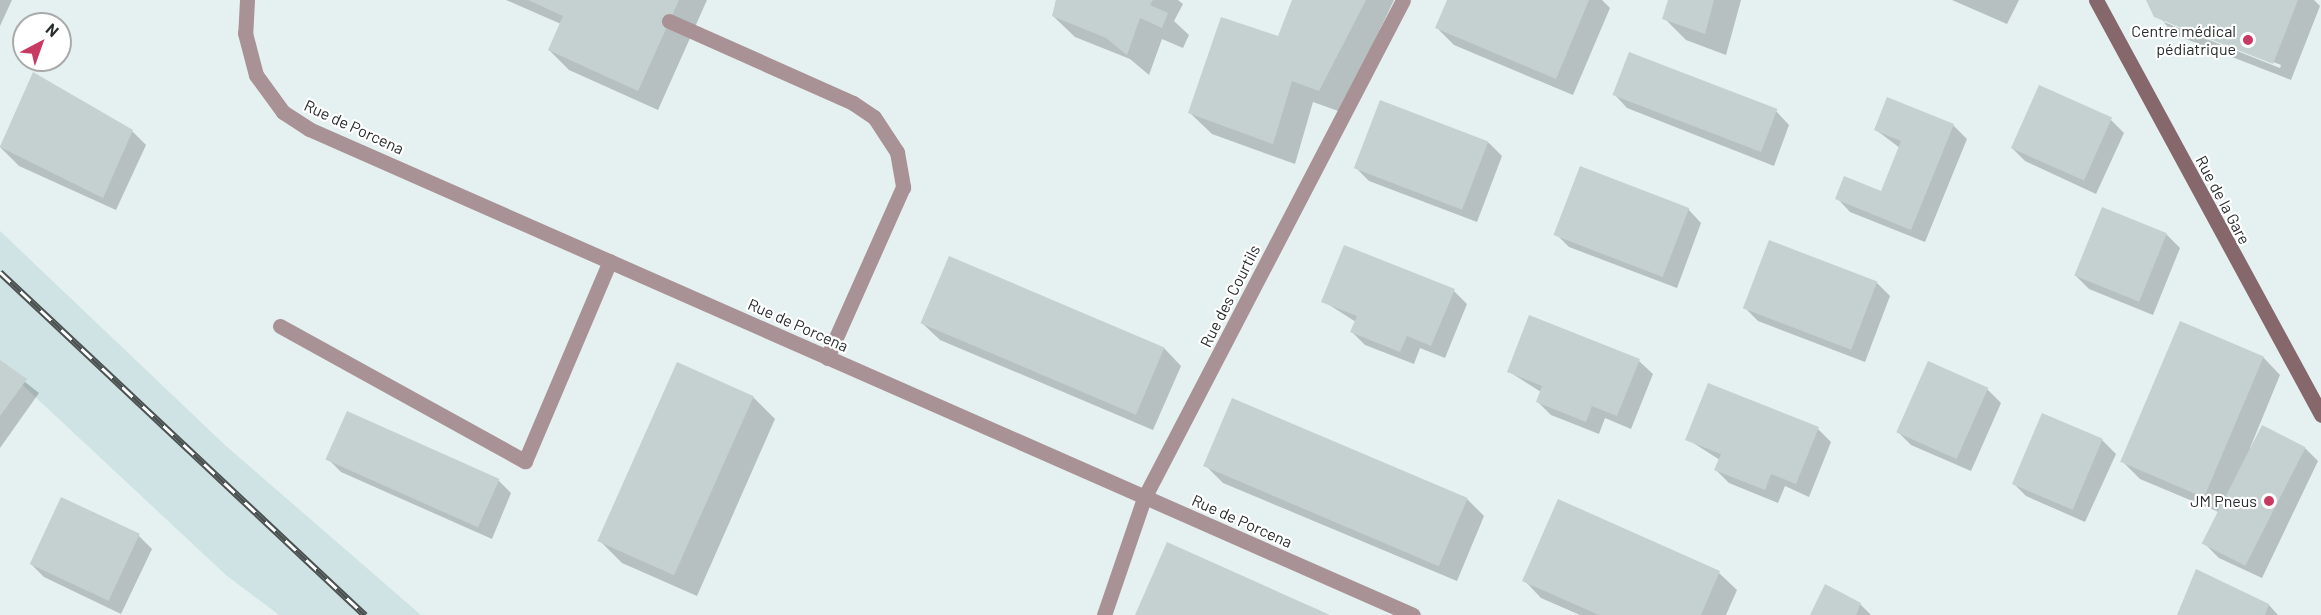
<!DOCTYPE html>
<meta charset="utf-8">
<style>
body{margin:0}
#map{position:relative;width:2321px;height:615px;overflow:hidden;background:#e5f0f0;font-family:Barlow,sans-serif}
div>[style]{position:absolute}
.built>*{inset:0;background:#cfe3e4}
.shadow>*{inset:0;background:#0003}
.building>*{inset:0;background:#c5d0d0;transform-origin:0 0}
.lane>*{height:15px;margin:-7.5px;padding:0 7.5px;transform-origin:7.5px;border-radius:7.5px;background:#a89295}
.street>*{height:15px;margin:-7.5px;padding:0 7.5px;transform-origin:7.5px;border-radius:7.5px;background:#a89295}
.secondary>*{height:15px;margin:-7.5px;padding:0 7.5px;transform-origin:7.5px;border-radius:7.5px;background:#86676c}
.rail>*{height:7px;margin-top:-3.5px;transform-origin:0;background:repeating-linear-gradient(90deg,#fff 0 14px,#4c5151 0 28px);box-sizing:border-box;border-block:2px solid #4c5151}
.dots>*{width:16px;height:16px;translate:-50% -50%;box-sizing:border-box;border:3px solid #fff;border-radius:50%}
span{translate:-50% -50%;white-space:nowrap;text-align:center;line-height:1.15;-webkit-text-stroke:4.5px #fff;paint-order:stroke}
.poi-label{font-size:16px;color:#292d2d}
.right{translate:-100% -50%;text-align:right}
.street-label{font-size:16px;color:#292d2d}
.north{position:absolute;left:12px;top:12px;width:60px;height:60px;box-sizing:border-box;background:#fff;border:2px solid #a9abab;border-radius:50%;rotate:41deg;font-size:16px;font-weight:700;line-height:24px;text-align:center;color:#292d2d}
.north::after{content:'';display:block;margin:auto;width:21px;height:27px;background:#c93a63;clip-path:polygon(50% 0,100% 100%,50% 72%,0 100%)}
</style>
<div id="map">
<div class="built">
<i style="clip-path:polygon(0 231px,226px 446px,421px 615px,279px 615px,227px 576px,0 364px)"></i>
</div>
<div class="shadow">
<i style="clip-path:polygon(0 0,12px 0,0 26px)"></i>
<i style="clip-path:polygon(506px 0,707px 0,658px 110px,569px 70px,549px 50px,561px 24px)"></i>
<i style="clip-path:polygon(1178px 0,1183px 4px,1174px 21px,1189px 35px,1183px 48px,1162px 39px,1149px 75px,1130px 59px,1075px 37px,1053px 16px,1056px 0)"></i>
<i style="clip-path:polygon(1294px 0,1394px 0,1341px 112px,1313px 102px,1295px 164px,1212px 134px,1190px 113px,1279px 38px)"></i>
<i style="clip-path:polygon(1449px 0,1602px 0,1610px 8px,1573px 95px,1454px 45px,1437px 28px)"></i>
<i style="clip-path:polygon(1670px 0,1741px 0,1726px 55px,1686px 40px,1664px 18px)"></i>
<i style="clip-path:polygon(1952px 0,2019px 0,2007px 24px)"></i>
<i style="clip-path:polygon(evenodd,2147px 0,2314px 0,2320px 6px,2291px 80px,2173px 34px,2147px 0,2164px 19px,2281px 65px,2280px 68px,2164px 22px,2164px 19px)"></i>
<i style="clip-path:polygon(33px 74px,132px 131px,146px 145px,116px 210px,19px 166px,0 147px)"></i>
<i style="clip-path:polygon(1614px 94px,1776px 111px,1789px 125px,1774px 166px,1627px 108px)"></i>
<i style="clip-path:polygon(1381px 102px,1489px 143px,1502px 156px,1477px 222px,1369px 181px,1356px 168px)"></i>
<i style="clip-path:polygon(2111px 120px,2124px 133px,2096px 194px,2025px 161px,2012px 148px)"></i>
<i style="clip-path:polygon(1953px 125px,1967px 139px,1925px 242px,1850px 212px,1837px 198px,1882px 193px,1900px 148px,1876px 130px)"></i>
<i style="clip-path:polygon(1688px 209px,1701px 223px,1677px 288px,1569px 247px,1556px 234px)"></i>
<i style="clip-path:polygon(2166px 234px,2180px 248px,2153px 315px,2089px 289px,2076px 276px)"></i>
<i style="clip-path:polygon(1877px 283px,1890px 296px,1865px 362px,1758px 321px,1744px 307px)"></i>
<i style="clip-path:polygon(1454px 291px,1467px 304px,1445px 358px,1420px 348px,1414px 364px,1365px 345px,1352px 332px,1356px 322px,1323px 301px)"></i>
<i style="clip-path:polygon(922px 323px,1164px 348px,1181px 366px,1153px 430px,940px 340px)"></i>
<i style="clip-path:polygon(2263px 357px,2280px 375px,2250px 448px,2305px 448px,2318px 461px,2262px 578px,2219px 558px,2206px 545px,2221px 513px,2140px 479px,2123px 462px)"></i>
<i style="clip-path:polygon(1639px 361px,1653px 374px,1631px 429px,1605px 418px,1599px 434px,1551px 415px,1538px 402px,1541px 392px,1508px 371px)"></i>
<i style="clip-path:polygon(0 362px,39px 393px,0 448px)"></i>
<i style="clip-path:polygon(1928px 363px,1987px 389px,2001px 403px,1971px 471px,1911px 445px,1898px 432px)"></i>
<i style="clip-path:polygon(678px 364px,753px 397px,775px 419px,697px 596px,622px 563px,601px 542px)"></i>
<i style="clip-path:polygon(2043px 415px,2102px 440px,2116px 454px,2085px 522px,2026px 496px,2013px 483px)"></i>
<i style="clip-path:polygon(1818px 429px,1831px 442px,1809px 497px,1785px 486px,1778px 503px,1729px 483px,1716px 470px,1720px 460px,1687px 439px)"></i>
<i style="clip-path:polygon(328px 459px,498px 480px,511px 493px,492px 539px,341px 472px)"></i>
<i style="clip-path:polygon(1206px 466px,1467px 499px,1484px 516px,1457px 581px,1223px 483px)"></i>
<i style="clip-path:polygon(1559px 501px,1719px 573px,1737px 590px,1726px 615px,1580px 615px,1541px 598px,1524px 580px)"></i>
<i style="clip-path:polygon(139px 536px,152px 549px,121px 614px,44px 577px,31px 564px)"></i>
<i style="clip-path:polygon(1860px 604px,1871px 615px,1812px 615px)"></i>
<i style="clip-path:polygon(2269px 605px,2278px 615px,2178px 615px)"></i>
</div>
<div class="building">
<i style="clip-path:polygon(528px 0,679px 0,638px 91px,548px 50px,563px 16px)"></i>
<i style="clip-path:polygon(1056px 0,1153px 0,1150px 5px,1168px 13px,1162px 28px,1140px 18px,1127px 55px,1106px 38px,1052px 16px)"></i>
<i style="clip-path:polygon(1292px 0,1366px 0,1319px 91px,1292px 81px,1273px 144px,1188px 113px,1221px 17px,1278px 36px)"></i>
<i style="clip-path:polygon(1447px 0,1589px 0,1556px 79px,1435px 28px)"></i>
<i style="clip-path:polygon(1668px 0,1714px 0,1705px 34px,1662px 19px)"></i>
<i style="clip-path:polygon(2146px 0,2298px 0,2273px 64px,2154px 17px)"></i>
<i style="left:1629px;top:52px;width:159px;height:46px;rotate:21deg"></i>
<i style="clip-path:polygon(33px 72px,133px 130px,103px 198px,0 147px)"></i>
<i style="left:2039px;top:85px;width:80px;height:69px;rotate:24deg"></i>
<i style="clip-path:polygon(1887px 97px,1954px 124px,1911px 230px,1835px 199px,1844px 176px,1881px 191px,1901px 141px,1874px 130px)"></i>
<i style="left:1380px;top:100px;width:116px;height:73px;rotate:21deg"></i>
<i style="left:1580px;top:166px;width:117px;height:74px;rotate:21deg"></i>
<i style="left:2102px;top:207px;width:70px;height:74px;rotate:22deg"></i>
<i style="left:1769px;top:240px;width:116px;height:73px;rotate:21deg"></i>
<i style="clip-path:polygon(1344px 245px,1455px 289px,1431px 346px,1407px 336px,1400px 352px,1350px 332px,1357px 316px,1321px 302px)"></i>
<i style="left:949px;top:256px;width:234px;height:73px;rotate:23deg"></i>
<i style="clip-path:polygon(1529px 315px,1640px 359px,1617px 416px,1592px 406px,1586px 422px,1536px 402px,1542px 386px,1507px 372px)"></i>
<i style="left:2180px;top:321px;width:91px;height:153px;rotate:23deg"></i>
<i style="clip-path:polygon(0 360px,27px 379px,0 416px)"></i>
<i style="left:1928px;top:361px;width:66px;height:78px;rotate:24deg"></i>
<i style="left:677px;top:362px;width:84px;height:196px;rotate:24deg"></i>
<i style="clip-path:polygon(1708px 383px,1819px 427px,1796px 484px,1771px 474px,1765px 490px,1714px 470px,1721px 454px,1685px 440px)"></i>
<i style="left:1232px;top:398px;width:256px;height:74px;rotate:23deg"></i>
<i style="left:347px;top:411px;width:167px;height:53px;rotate:24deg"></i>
<i style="left:2042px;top:413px;width:66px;height:77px;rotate:23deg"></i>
<i style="left:2262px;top:425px;width:49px;height:133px;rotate:27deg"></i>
<i style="left:61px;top:497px;width:87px;height:74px;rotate:25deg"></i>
<i style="clip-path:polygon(1558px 499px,1720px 571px,1701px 615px,1599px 615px,1522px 581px)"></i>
<i style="clip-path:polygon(1167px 542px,1330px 615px,1135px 615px)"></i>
<i style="clip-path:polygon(2196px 569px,2269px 604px,2265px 615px,2177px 615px)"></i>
<i style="clip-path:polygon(1825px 584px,1861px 603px,1856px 615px,1810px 615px)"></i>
</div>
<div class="lane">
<i style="left:669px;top:21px;width:201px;rotate:24deg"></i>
<i style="left:853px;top:103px;width:25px;rotate:34deg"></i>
<i style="left:874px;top:117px;width:42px;rotate:56.7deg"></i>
<i style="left:897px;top:152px;width:36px;rotate:80deg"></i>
<i style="left:903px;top:187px;width:187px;rotate:114deg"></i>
<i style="left:280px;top:326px;width:280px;rotate:28.9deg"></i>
<i style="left:525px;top:461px;width:217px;rotate:-67deg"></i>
</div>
<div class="street">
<i style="left:247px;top:0;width:33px;rotate:93deg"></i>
<i style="left:245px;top:33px;width:43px;rotate:75.3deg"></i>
<i style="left:256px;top:75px;width:46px;rotate:53.9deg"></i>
<i style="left:283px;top:112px;width:31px;rotate:33deg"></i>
<i style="left:309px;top:129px;width:1206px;rotate:23.76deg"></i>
<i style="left:1104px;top:615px;width:124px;rotate:-71.1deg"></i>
<i style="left:1144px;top:498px;width:561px;rotate:-62.52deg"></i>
</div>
<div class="secondary">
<i style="left:2096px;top:0;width:472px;rotate:61.5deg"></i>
</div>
<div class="rail">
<i style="left:0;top:272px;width:501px;rotate:43.22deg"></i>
</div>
<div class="dots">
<i style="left:2248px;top:40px;background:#c93a63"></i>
<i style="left:2269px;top:501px;background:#c93a63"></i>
</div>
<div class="poi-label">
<span class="right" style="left:2236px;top:40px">Centre médical<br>pédiatrique</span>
<span class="right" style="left:2257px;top:501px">JM Pneus</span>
</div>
<div class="street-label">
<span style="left:354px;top:127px;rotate:25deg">Rue de Porcena</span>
<span style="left:2223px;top:200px;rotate:62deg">Rue de la Gare</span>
<span style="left:1230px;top:296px;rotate:-63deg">Rue des Courtils</span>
<span style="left:798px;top:325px;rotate:24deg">Rue de Porcena</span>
<span style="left:1242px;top:521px;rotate:24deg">Rue de Porcena</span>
</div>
<div class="north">N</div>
</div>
